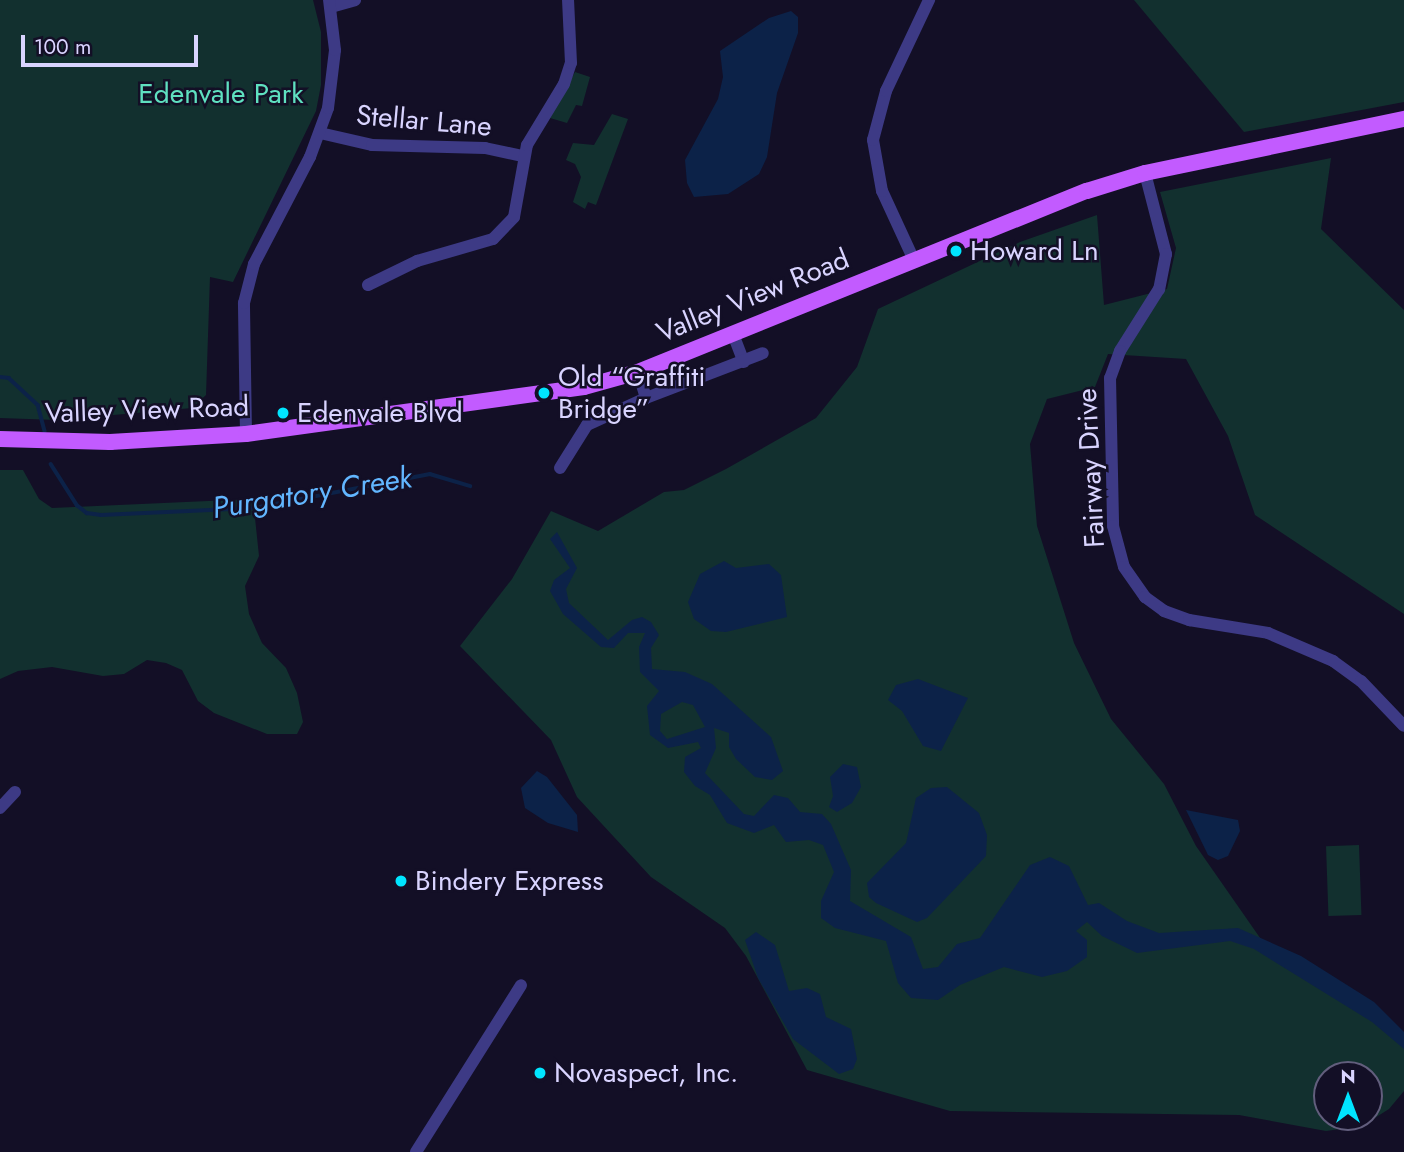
<!DOCTYPE html>
<meta charset="utf-8">
<style>
body{margin:0}
#map{position:relative;width:1404px;height:1152px;overflow:hidden;background:#130f26;font-family:Jost,sans-serif}
div>[style]{position:absolute}
.green>*{inset:0;background:#12302f;transform-origin:0 0}
.water>*{inset:0;background:#0c2248}
.stream>*{height:3.5px;margin:-1.75px;padding:0 1.75px;transform-origin:1.75px;border-radius:1.75px;background:#0c2248}
.minor>*{height:12px;margin:-6px;padding:0 6px;transform-origin:6px;border-radius:6px;background:#3d3a85}
.major>*{height:16px;margin:-8px;padding:0 8px;transform-origin:8px;border-radius:8px;background:#c25bff}
.dots>*{width:19px;height:19px;translate:-50% -50%;box-sizing:border-box;border:4px solid #130f26;border-radius:50%}
span{translate:-50% -50%;white-space:nowrap;text-align:center;line-height:1.15;-webkit-text-stroke:5px #130f26;paint-order:stroke}
.park-label{font-size:28px;color:#5fe0c0}
.street-label{font-size:28px;color:#d9d4ff}
.poi-label{font-size:28px;color:#d9d4ff}
.left{translate:0 -50%;text-align:left}
.water-label{font-size:30px;color:#62b6ff;font-style:italic}
.north{position:absolute;left:1313px;top:1061px;width:70px;height:70px;box-sizing:border-box;background:#130f26;border:2px solid #625e7d;border-radius:50%;rotate:0deg;font-size:19px;font-weight:700;line-height:28px;text-align:center;color:#d9d4ff}
.north::after{content:'';display:block;margin:auto;width:24px;height:32px;background:#00e5ff;clip-path:polygon(50% 0,100% 100%,50% 72%,0 100%)}
.scale{position:absolute;left:21px;top:35px;width:177px;height:32px;box-sizing:border-box;border:4px solid #d9d4ff;border-top:0;padding-left:9px;font-size:21px;line-height:24px;white-space:nowrap;color:#d9d4ff;-webkit-text-stroke:5px #130f26;paint-order:stroke}
</style>
<div id="map">
<div class="green">
<i style="clip-path:polygon(0 0,313px 0,321px 32px,321px 85px,316px 111px,233px 282px,210px 277px,206px 395px,192px 408px,57px 420px,0 418px)"></i>
<i style="clip-path:polygon(1134px 0,1404px 0,1404px 102px,1244px 132px)"></i>
<i style="clip-path:polygon(575px 72px,590px 77px,582px 106px,576px 105px,567px 123px,550px 118px)"></i>
<i style="clip-path:polygon(612px 114px,628px 119px,596px 205px,588px 202px,585px 209px,573px 202px,581px 177px,575px 164px,566px 160px,573px 143px,594px 145px)"></i>
<i style="clip-path:polygon(evenodd,1331px 158px,1321px 229px,1404px 310px,1404px 614px,1255px 515px,1228px 436px,1186px 359px,1108px 354px,1095px 387px,1047px 399px,1030px 444px,1037px 526px,1074px 643px,1111px 719px,1164px 784px,1196px 846px,1265px 945px,1404px 1040px,1404px 1091px,1389px 1109px,1362px 1126px,1326px 1131px,1239px 1115px,950px 1111px,807px 1070px,746px 956px,725px 928px,651px 877px,577px 797px,551px 740px,460px 646px,512px 579px,551px 511px,598px 531px,664px 492px,684px 490px,726px 469px,816px 418px,857px 367px,878px 309px,1020px 242px,1097px 215px,1104px 305px,1167px 289px,1176px 248px,1160px 192px,1331px 158px,1327px 1075px,1369px 1075px,1369px 1117px,1327px 1117px,1327px 1075px)"></i>
<i style="clip-path:polygon(0 470px,23px 470px,39px 499px,52px 508px,253px 499px,259px 556px,245px 586px,249px 614px,262px 643px,286px 668px,297px 693px,303px 722px,297px 734px,267px 734px,214px 713px,198px 701px,182px 670px,166px 663px,147px 660px,124px 674px,103px 676px,52px 667px,18px 671px,0 679px)"></i>
<i style="left:1359px;top:845px;width:70px;height:33px;rotate:88deg"></i>
</div>
<div class="water">
<i style="clip-path:polygon(791px 11px,798px 17px,798px 33px,777px 93px,767px 157px,759px 174px,728px 194px,694px 197px,687px 183px,685px 160px,718px 99px,723px 77px,720px 51px,769px 18px)"></i>
<i style="clip-path:polygon(evenodd,557px 532px,577px 568px,566px 589px,569px 603px,608px 640px,632px 620px,642px 617px,651px 622px,659px 635px,651px 648px,652px 669px,685px 672px,712px 684px,771px 737px,783px 771px,772px 780px,755px 777px,736px 759px,729px 747px,729px 733px,714px 728px,716px 748px,705px 773px,744px 814px,754px 816px,774px 795px,788px 798px,800px 812px,822px 814px,831px 824px,851px 870px,850px 901px,911px 937px,923px 969px,938px 967px,957px 944px,980px 938px,1030px 865px,1050px 857px,1069px 866px,1088px 905px,1099px 903px,1127px 921px,1159px 933px,1238px 928px,1301px 956px,1374px 1002px,1404px 1032px,1404px 1049px,1372px 1022px,1254px 949px,1230px 941px,1137px 953px,1102px 936px,1087px 922px,1076px 931px,1087px 940px,1087px 957px,1067px 971px,1042px 977px,1004px 967px,960px 985px,938px 1000px,911px 998px,898px 983px,886px 941px,835px 928px,821px 918px,821px 901px,834px 872px,823px 845px,809px 840px,786px 842px,774px 825px,754px 833px,727px 823px,710px 795px,695px 786px,684px 772px,685px 757px,701px 748px,698px 742px,668px 748px,650px 735px,647px 706px,659px 691px,640px 672px,639px 647px,645px 633px,628px 633px,614px 648px,601px 647px,563px 614px,550px 591px,554px 580px,570px 568px,550px 539px,557px 532px,682px 702px,693px 705px,705px 727px,667px 739px,660px 731px,661px 714px,682px 702px)"></i>
<i style="clip-path:polygon(724px 561px,736px 568px,769px 564px,781px 575px,787px 617px,726px 632px,711px 631px,694px 619px,688px 602px,700px 574px)"></i>
<i style="clip-path:polygon(918px 679px,968px 698px,941px 751px,923px 746px,902px 711px,888px 700px,896px 685px)"></i>
<i style="clip-path:polygon(843px 764px,857px 767px,861px 787px,852px 803px,837px 812px,829px 807px,833px 796px,830px 777px)"></i>
<i style="clip-path:polygon(537px 771px,547px 777px,577px 815px,578px 832px,548px 823px,525px 808px,521px 788px)"></i>
<i style="clip-path:polygon(947px 787px,979px 813px,987px 835px,986px 856px,927px 918px,917px 922px,876px 903px,869px 897px,867px 883px,906px 843px,916px 798px,931px 788px)"></i>
<i style="clip-path:polygon(1186px 810px,1238px 820px,1240px 831px,1228px 856px,1218px 860px,1208px 855px)"></i>
<i style="clip-path:polygon(756px 932px,775px 945px,789px 991px,807px 988px,820px 994px,826px 1017px,851px 1029px,857px 1059px,853px 1069px,839px 1074px,793px 1039px,758px 978px,745px 940px)"></i>
</div>
<div class="stream">
<i style="left:0;top:377px;width:9px;rotate:6deg"></i>
<i style="left:9px;top:378px;width:40px;rotate:43deg"></i>
<i style="left:38px;top:405px;width:27px;rotate:75deg"></i>
<i style="left:51px;top:464px;width:49px;rotate:57.6deg"></i>
<i style="left:77px;top:505px;width:13px;rotate:39deg"></i>
<i style="left:87px;top:513px;width:14px;rotate:8deg"></i>
<i style="left:101px;top:515px;width:153px;rotate:-2.6deg"></i>
<i style="left:254px;top:508px;width:179px;rotate:-10.9deg"></i>
<i style="left:430px;top:474px;width:42px;rotate:16.7deg"></i>
</div>
<div class="minor">
<i style="left:331px;top:7px;width:25px;rotate:-16deg"></i>
<i style="left:320px;top:133px;width:53px;rotate:13deg"></i>
<i style="left:372px;top:145px;width:113px;rotate:1.5deg"></i>
<i style="left:485px;top:148px;width:40px;rotate:12deg"></i>
<i style="left:1145px;top:173px;width:84px;rotate:75.5deg"></i>
<i style="left:1166px;top:254px;width:36px;rotate:101deg"></i>
<i style="left:1159px;top:289px;width:73px;rotate:122.2deg"></i>
<i style="left:1120px;top:351px;width:29px;rotate:110deg"></i>
<i style="left:1110px;top:378px;width:148px;rotate:88.8deg"></i>
<i style="left:1113px;top:526px;width:42px;rotate:75deg"></i>
<i style="left:1124px;top:567px;width:37px;rotate:55deg"></i>
<i style="left:1145px;top:597px;width:24px;rotate:36deg"></i>
<i style="left:1164px;top:611px;width:27px;rotate:20deg"></i>
<i style="left:1189px;top:620px;width:80px;rotate:9.3deg"></i>
<i style="left:1268px;top:633px;width:71px;rotate:23.3deg"></i>
<i style="left:1333px;top:661px;width:34px;rotate:36deg"></i>
<i style="left:1361px;top:681px;width:62px;rotate:46.3deg"></i>
<i style="left:913px;top:258px;width:74px;rotate:-114.8deg"></i>
<i style="left:882px;top:191px;width:52px;rotate:-100deg"></i>
<i style="left:873px;top:140px;width:51px;rotate:-75.1deg"></i>
<i style="left:886px;top:91px;width:101px;rotate:-64.7deg"></i>
<i style="left:368px;top:285px;width:55px;rotate:-26.1deg"></i>
<i style="left:417px;top:261px;width:79px;rotate:-16.1deg"></i>
<i style="left:493px;top:239px;width:30px;rotate:-46deg"></i>
<i style="left:514px;top:217px;width:73px;rotate:-79.8deg"></i>
<i style="left:527px;top:145px;width:71px;rotate:-58.8deg"></i>
<i style="left:564px;top:84px;width:22px;rotate:-72deg"></i>
<i style="left:571px;top:63px;width:63px;rotate:-92.7deg"></i>
<i style="left:733px;top:334px;width:30px;rotate:69deg"></i>
<i style="left:646px;top:398px;width:125px;rotate:-21deg"></i>
<i style="left:246px;top:434px;width:131px;rotate:-90.9deg"></i>
<i style="left:244px;top:303px;width:40px;rotate:-75.6deg"></i>
<i style="left:254px;top:264px;width:121px;rotate:-62.4deg"></i>
<i style="left:310px;top:157px;width:52px;rotate:-69.8deg"></i>
<i style="left:328px;top:108px;width:58px;rotate:-83.1deg"></i>
<i style="left:335px;top:50px;width:50px;rotate:-96.8deg"></i>
<i style="left:560px;top:468px;width:51px;rotate:-57.9deg"></i>
<i style="left:587px;top:425px;width:65px;rotate:-24.6deg"></i>
<i style="left:646px;top:398px;width:27px;rotate:-107deg"></i>
<i style="left:0;top:808px;width:22px;rotate:-47deg"></i>
<i style="left:416px;top:1152px;width:197px;rotate:-57.8deg"></i>
</div>
<div class="major">
<i style="left:0;top:439px;width:110px;rotate:1.6deg"></i>
<i style="left:110px;top:442px;width:136px;rotate:-3.4deg"></i>
<i style="left:246px;top:434px;width:341px;rotate:-7.9deg"></i>
<i style="left:584px;top:387px;width:56px;rotate:-15.5deg"></i>
<i style="left:638px;top:372px;width:484px;rotate:-22deg"></i>
<i style="left:1087px;top:191px;width:61px;rotate:-17.2deg"></i>
<i style="left:1145px;top:173px;width:265px;rotate:-11.8deg"></i>
</div>
<div class="dots">
<i style="left:956px;top:251px;background:#00e5ff"></i>
<i style="left:544px;top:393px;background:#00e5ff"></i>
<i style="left:283px;top:413px;background:#00e5ff"></i>
<i style="left:401px;top:881px;background:#00e5ff"></i>
<i style="left:540px;top:1073px;background:#00e5ff"></i>
</div>
<div class="park-label">
<span style="left:221px;top:94px">Edenvale Park</span>
</div>
<div class="street-label">
<span style="left:424px;top:121px;rotate:5deg">Stellar Lane</span>
<span style="left:753px;top:296px;rotate:-22deg">Valley View Road</span>
<span style="left:147px;top:410px;rotate:-2deg">Valley View Road</span>
<span style="left:1091px;top:468px;rotate:-93deg">Fairway Drive</span>
</div>
<div class="poi-label">
<span class="left" style="left:970px;top:251px">Howard Ln</span>
<span class="left" style="left:558px;top:393px">Old “Graffiti<br>Bridge”</span>
<span class="left" style="left:297px;top:413px">Edenvale Blvd</span>
<span class="left" style="left:415px;top:881px">Bindery Express</span>
<span class="left" style="left:554px;top:1073px">Novaspect, Inc.</span>
</div>
<div class="water-label">
<span style="left:312px;top:493px;rotate:-9deg">Purgatory Creek</span>
</div>
<div class="north">N</div>
<div class="scale">100 m</div>
</div>
